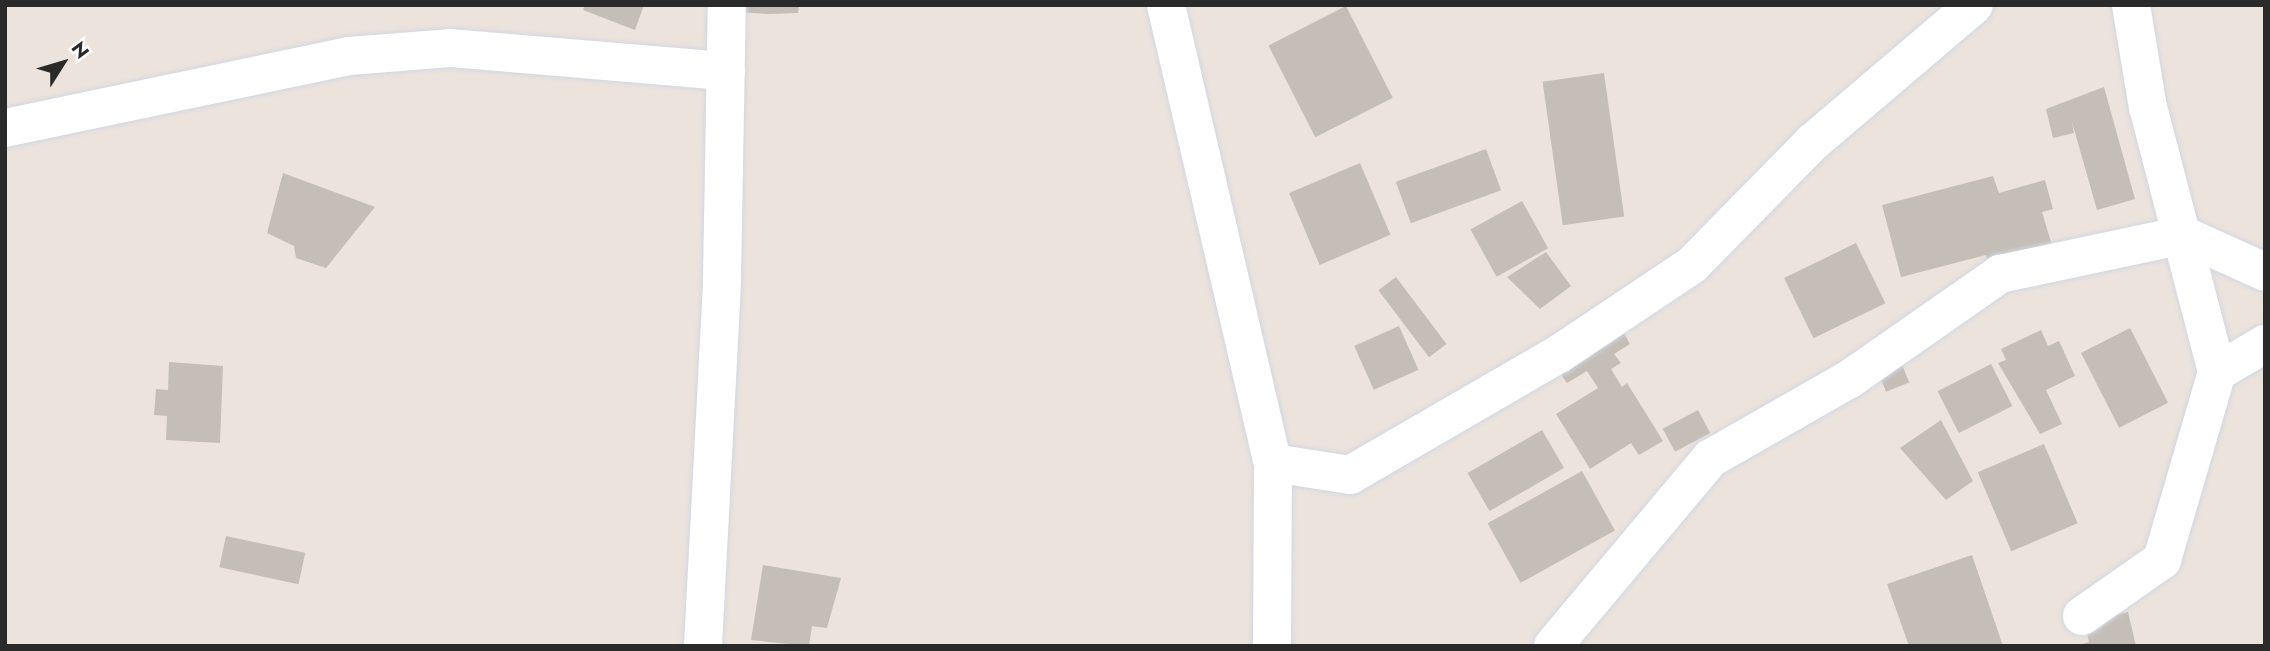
<!DOCTYPE html>
<style>
body{margin:0}
#map{position:relative;width:2270px;height:651px;overflow:hidden;background:#ece3dc;font-family:Jost,sans-serif}
div>[style]{position:absolute}
.building>*{inset:0;background:#c4beb7;transform-origin:0 0}
.roads{filter:drop-shadow(0 0 2px #d1d7e3) drop-shadow(0 0 2px #d1d7e3)}
.street>*{height:38px;margin:-19px;padding:0 19px;transform-origin:19px;border-radius:19px;background:#fff}
span{translate:-50% -50%;white-space:nowrap;text-align:center;line-height:1.15;-webkit-text-stroke:5px #fff;paint-order:stroke}
.frame{position:absolute;inset:0;border:7px solid #2a2a2a;pointer-events:none}
.north{position:absolute;left:28px;top:28px;width:70px;height:70px;-webkit-text-stroke:5px #fff;paint-order:stroke;rotate:53deg;font-size:19px;font-weight:700;line-height:28px;text-align:center;color:#2a2a2a}
.north::after{content:'';display:block;margin:auto;width:24px;height:32px;background:#2a2a2a;clip-path:polygon(50% 0,100% 100%,50% 72%,0 100%)}
</style>
<div id="map">
<div class="building">
<i style="clip-path:polygon(585px 5px,644px 5px,635px 30px,583px 10px)"></i>
<i style="clip-path:polygon(738px 5px,799px 5px,798px 13px,768px 14px,737px 12px)"></i>
<i style="left:1346px;top:6px;width:103px;height:87px;rotate:63deg"></i>
<i style="left:1604px;top:73px;width:145px;height:62px;rotate:82deg"></i>
<i style="clip-path:polygon(2104px 87px,2135px 199px,2097px 210px,2072px 122px,2074px 133px,2053px 138px,2046px 109px)"></i>
<i style="left:1486px;top:149px;width:44px;height:96px;rotate:70deg"></i>
<i style="left:1360px;top:163px;width:78px;height:77px;rotate:67deg"></i>
<i style="clip-path:polygon(283px 173px,375px 207px,326px 268px,296px 258px,294px 246px,267px 233px)"></i>
<i style="clip-path:polygon(1993px 176px,1999px 193px,2045px 180px,2053px 209px,2042px 212px,2053px 249px,1989px 266px,1986px 255px,1901px 277px,1882px 205px)"></i>
<i style="left:1522px;top:201px;width:54px;height:59px;rotate:61deg"></i>
<i style="left:1856px;top:243px;width:67px;height:80px;rotate:64deg"></i>
<i style="clip-path:polygon(1546px 252px,1571px 286px,1540px 309px,1507px 277px)"></i>
<i style="left:1396px;top:277px;width:84px;height:22px;rotate:53deg"></i>
<i style="left:1399px;top:326px;width:48px;height:49px;rotate:66deg"></i>
<i style="left:2130px;top:328px;width:84px;height:55px;rotate:63deg"></i>
<i style="clip-path:polygon(1622px 330px,1630px 344px,1614px 354px,1621px 363px,1611px 369px,1622px 387px,1627px 383px,1663px 441px,1639px 455px,1631px 443px,1590px 469px,1556px 414px,1598px 388px,1587px 371px,1567px 383px,1558px 370px)"></i>
<i style="clip-path:polygon(2041px 330px,2048px 346px,2059px 341px,2075px 376px,2046px 390px,2062px 424px,2040px 434px,1998px 363px,2006px 360px,2001px 349px)"></i>
<i style="clip-path:polygon(169px 362px,223px 366px,220px 443px,166px 440px,167px 416px,154px 415px,156px 389px,168px 390px)"></i>
<i style="left:1901px;top:362px;width:22px;height:25px;rotate:68deg"></i>
<i style="left:1991px;top:364px;width:47px;height:60px;rotate:63deg"></i>
<i style="left:1698px;top:410px;width:26px;height:40px;rotate:62deg"></i>
<i style="clip-path:polygon(1941px 420px,1973px 481px,1946px 500px,1900px 448px)"></i>
<i style="left:1542px;top:430px;width:44px;height:86px;rotate:60deg"></i>
<i style="left:2044px;top:444px;width:86px;height:72px;rotate:67deg"></i>
<i style="left:1582px;top:471px;width:68px;height:108px;rotate:61deg"></i>
<i style="left:226px;top:536px;width:81px;height:32px;rotate:12deg"></i>
<i style="clip-path:polygon(1972px 555px,2003px 646px,1909px 646px,1887px 584px)"></i>
<i style="clip-path:polygon(763px 565px,841px 578px,827px 628px,812px 626px,809px 646px,751px 640px)"></i>
<i style="clip-path:polygon(2128px 612px,2136px 646px,2075px 646px,2089px 642px,2084px 621px)"></i>
</div>
<div class="roads">
<div class="street">
<i style="left:1166px;top:5px;width:470px;rotate:76.9deg"></i>
<i style="left:1273px;top:463px;width:183px;rotate:90.3deg"></i>
<i style="left:5px;top:128px;width:351px;rotate:-11.8deg"></i>
<i style="left:349px;top:56px;width:101px;rotate:-4.5deg"></i>
<i style="left:450px;top:48px;width:277px;rotate:4.8deg"></i>
<i style="left:2217px;top:372px;width:56px;rotate:-30.3deg"></i>
<i style="left:1273px;top:463px;width:78px;rotate:8.9deg"></i>
<i style="left:1350px;top:475px;width:241px;rotate:-30.1deg"></i>
<i style="left:1559px;top:354px;width:160px;rotate:-33.8deg"></i>
<i style="left:1692px;top:265px;width:173px;rotate:-45.5deg"></i>
<i style="left:1813px;top:142px;width:211px;rotate:-40.4deg"></i>
<i style="left:2082px;top:616px;width:98px;rotate:-35deg"></i>
<i style="left:2162px;top:560px;width:196px;rotate:-73.7deg"></i>
<i style="left:2217px;top:372px;width:273px;rotate:-104.6deg"></i>
<i style="left:2148px;top:108px;width:104px;rotate:-99.4deg"></i>
<i style="left:703px;top:646px;width:366px;rotate:-87deg"></i>
<i style="left:722px;top:280px;width:275px;rotate:-89deg"></i>
<i style="left:1553px;top:646px;width:246px;rotate:-50deg"></i>
<i style="left:1711px;top:458px;width:161px;rotate:-29.7deg"></i>
<i style="left:1851px;top:378px;width:182px;rotate:-34.9deg"></i>
<i style="left:2000px;top:274px;width:187px;rotate:-12deg"></i>
<i style="left:2183px;top:235px;width:90px;rotate:24.3deg"></i>
</div>
</div>
<div class="frame"></div>
<div class="north">N</div>
</div>
